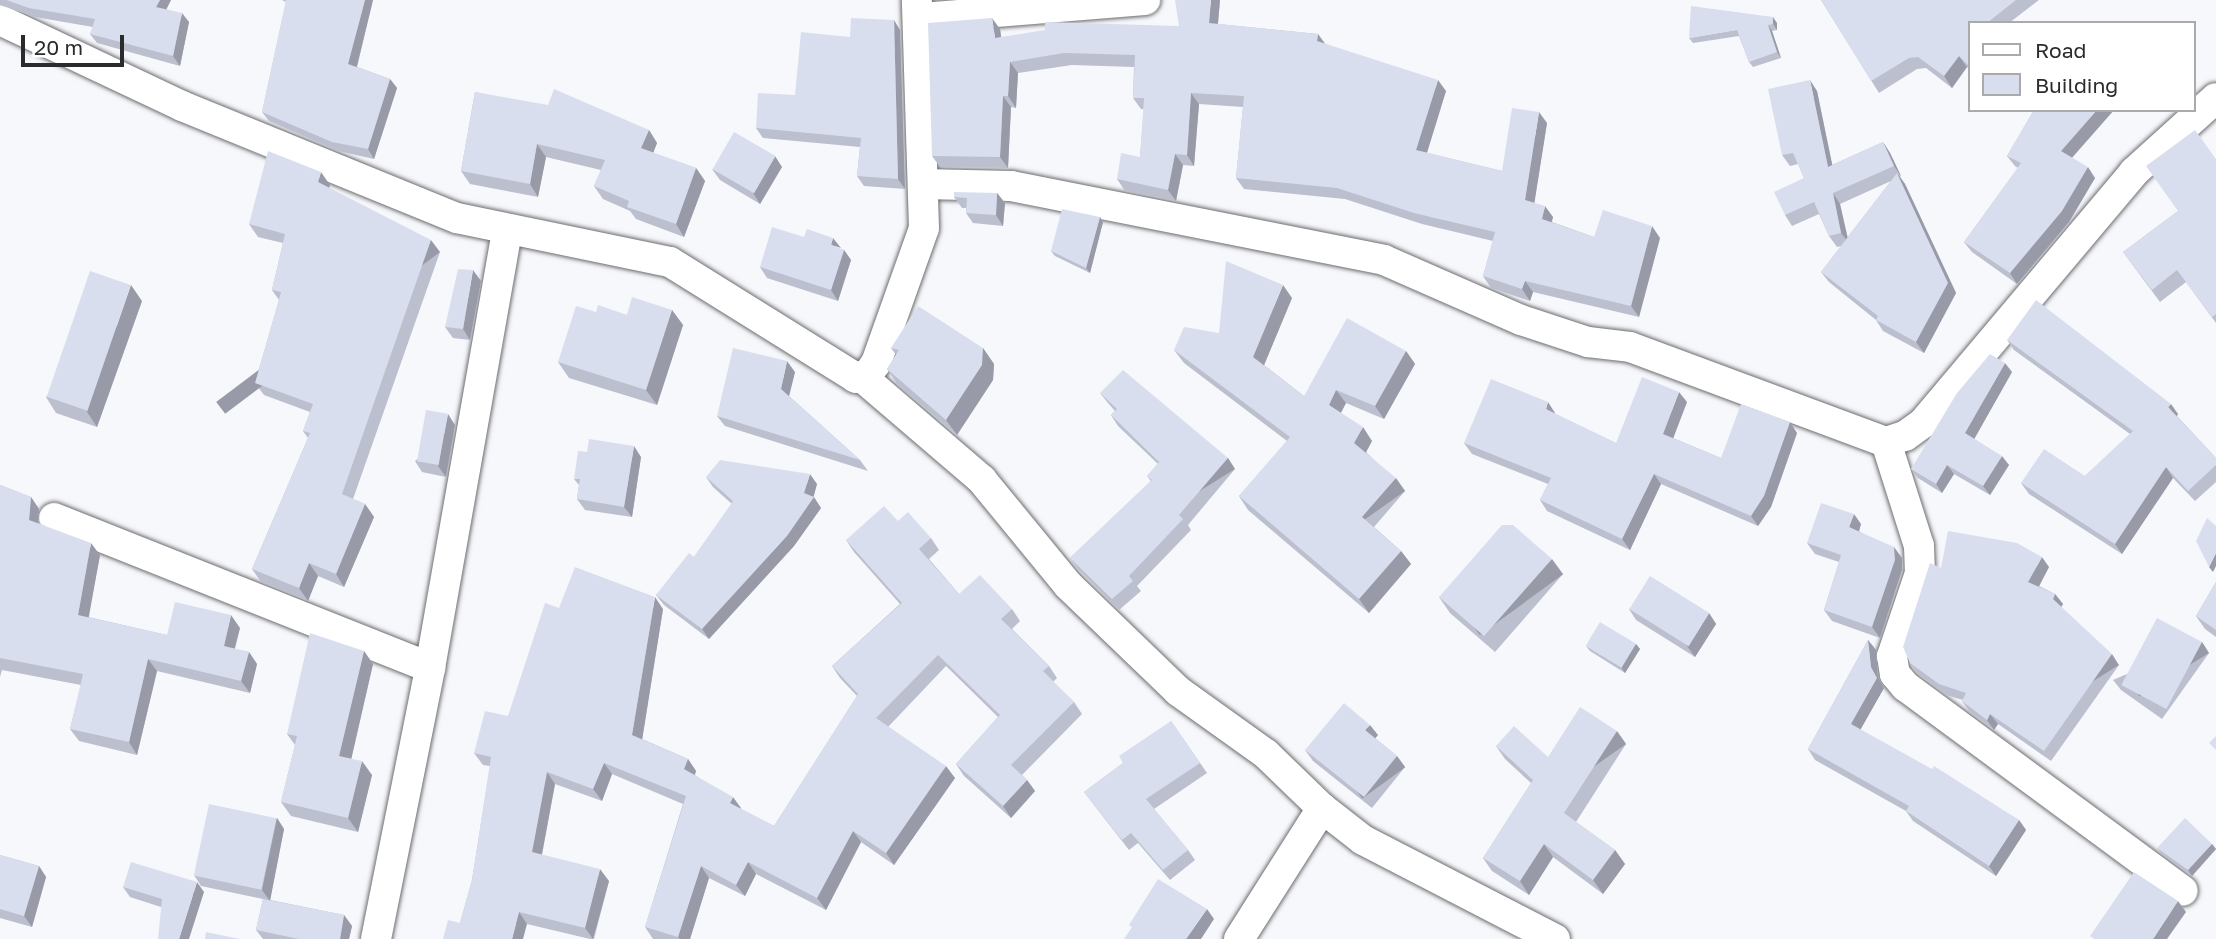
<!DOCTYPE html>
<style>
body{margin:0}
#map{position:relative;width:2216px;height:939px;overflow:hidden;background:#f7f8fc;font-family:"Golos Text",sans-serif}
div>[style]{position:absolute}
.roads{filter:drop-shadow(0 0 2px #6c6d70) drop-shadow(0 0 2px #6c6d70)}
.minor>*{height:30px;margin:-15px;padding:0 15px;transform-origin:15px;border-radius:15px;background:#fff}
.wall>*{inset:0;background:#bbbfce}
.shaded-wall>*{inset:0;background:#989ba7;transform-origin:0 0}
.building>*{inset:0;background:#d9deef;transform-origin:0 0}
span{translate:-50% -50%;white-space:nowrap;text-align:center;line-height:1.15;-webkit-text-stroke:7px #fff;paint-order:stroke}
.legend{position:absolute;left:1968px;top:21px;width:228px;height:91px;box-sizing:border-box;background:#fff;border:2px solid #aaaaab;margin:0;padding:9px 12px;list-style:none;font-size:21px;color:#2a2b2c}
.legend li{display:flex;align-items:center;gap:14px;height:35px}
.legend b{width:35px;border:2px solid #aaaaab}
.scale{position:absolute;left:21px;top:35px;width:103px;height:32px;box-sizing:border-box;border:4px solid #2a2b2c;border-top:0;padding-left:9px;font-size:21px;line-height:24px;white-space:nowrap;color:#2a2b2c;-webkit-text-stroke:5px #fff;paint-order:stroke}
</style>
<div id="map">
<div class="roads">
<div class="minor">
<i style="left:921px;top:18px;width:225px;rotate:-4.6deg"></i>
<i style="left:0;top:20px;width:201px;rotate:25.3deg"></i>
<i style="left:182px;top:106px;width:297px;rotate:22.2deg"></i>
<i style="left:457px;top:218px;width:217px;rotate:11.7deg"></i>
<i style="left:670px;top:262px;width:219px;rotate:31.9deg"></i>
<i style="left:856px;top:378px;width:13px;rotate:-18deg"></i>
<i style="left:868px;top:374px;width:14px;rotate:-54deg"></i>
<i style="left:876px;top:363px;width:143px;rotate:-70.4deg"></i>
<i style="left:924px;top:228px;width:228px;rotate:-91.8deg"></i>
<i style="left:923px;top:184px;width:88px;rotate:1.3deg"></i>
<i style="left:1011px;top:186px;width:380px;rotate:11.2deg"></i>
<i style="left:1384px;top:260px;width:150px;rotate:23.7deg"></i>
<i style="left:1521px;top:320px;width:71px;rotate:18.2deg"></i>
<i style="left:1588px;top:342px;width:42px;rotate:6.8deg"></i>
<i style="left:1630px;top:347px;width:273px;rotate:20.4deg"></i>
<i style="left:1886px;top:442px;width:20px;rotate:-18deg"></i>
<i style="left:1905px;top:436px;width:22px;rotate:-36deg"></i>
<i style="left:1923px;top:423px;width:328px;rotate:-49.9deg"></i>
<i style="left:2134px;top:172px;width:110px;rotate:-42.1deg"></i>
<i style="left:862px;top:377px;width:158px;rotate:40.6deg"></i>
<i style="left:982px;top:480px;width:136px;rotate:50.7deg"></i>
<i style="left:1068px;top:585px;width:153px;rotate:43.9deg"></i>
<i style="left:1178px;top:691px;width:108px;rotate:35.6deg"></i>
<i style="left:1266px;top:754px;width:78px;rotate:44deg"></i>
<i style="left:1322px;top:808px;width:52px;rotate:38deg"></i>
<i style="left:1363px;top:840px;width:216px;rotate:27.3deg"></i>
<i style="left:1886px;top:442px;width:109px;rotate:72.4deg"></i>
<i style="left:1919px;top:546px;width:27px;rotate:88deg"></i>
<i style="left:1920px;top:573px;width:88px;rotate:108.6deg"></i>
<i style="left:1892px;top:656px;width:18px;rotate:81deg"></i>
<i style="left:1895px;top:674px;width:16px;rotate:50deg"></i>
<i style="left:1905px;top:686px;width:345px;rotate:36.4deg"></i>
<i style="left:54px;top:518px;width:405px;rotate:21.7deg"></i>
<i style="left:376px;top:939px;width:276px;rotate:-78.7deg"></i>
<i style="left:430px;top:668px;width:443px;rotate:-80deg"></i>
<i style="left:1239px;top:939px;width:155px;rotate:-57.6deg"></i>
</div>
</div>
<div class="wall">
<i style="clip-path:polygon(0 0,171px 0,166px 9px,189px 22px,180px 66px,97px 43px,90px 34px,93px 27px,35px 17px,0 5px)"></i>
<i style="clip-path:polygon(282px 0,373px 0,357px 67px,390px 79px,397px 88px,374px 159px,338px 151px,269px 121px,262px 112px,286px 2px)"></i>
<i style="clip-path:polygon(1220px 0,1218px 24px,1318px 34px,1324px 44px,1446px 91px,1427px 153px,1502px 171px,1547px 123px,1534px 203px,1553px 217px,1552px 222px,1594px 237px,1660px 238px,1639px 317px,1533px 292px,1530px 301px,1491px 288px,1483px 276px,1493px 241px,1422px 224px,1345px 199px,1244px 189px,1236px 178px,1243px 107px,1199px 104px,1194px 166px,1183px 165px,1176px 201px,1125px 191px,1117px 179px,1140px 157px,1144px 109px,1141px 109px,1133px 98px,1134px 67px,1072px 65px,1018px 73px,1016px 108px,1011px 107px,1008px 168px,940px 167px,932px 156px,1000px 29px,1001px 37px,1179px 26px)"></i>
<i style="clip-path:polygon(1821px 0,2039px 0,2009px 23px,1969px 23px,1969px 69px,1967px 67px,1952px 88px,1926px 68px,1917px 69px,1879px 93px)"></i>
<i style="clip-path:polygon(1777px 23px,1777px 30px,1772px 31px,1781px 58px,1753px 67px,1749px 62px,1739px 36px,1693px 43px,1689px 38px)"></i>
<i style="clip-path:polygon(900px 30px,905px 189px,864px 186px,857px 176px,860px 147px,763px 138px,756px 128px,795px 95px,850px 37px)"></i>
<i style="clip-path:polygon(evenodd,1817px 91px,1832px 165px,1883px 142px,1890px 153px,1901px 176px,1900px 177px,1905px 184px,1956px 293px,1924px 353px,1883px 331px,1876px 320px,1829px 282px,1821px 272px,1841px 246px,1837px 247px,1829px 236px,1819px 214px,1792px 226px,1785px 215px,1804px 178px,1798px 164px,1790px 166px,1782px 155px,1817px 91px,1891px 181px,1847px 238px,1840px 204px,1891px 181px)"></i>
<i style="clip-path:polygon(475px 92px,649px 130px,657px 143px,653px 153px,696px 168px,705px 181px,684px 237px,636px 219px,630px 211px,603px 199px,594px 186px,601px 170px,546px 157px,538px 197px,470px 184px,461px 171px)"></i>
<i style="clip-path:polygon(2034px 110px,2114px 110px,2072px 158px,2095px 178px,2069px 222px,2017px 284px,1972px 252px,1964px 242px,2018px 168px,2015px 166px,2007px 156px)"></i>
<i style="clip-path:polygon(2216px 159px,2216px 323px,2186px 282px,2160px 302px,2123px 252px,2178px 211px)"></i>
<i style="clip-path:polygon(782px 167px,760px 204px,720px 180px,712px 169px)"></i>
<i style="clip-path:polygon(330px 185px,329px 188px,440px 252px,353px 499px,365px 504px,374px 517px,344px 587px,318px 576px,308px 601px,261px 582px,252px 569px,308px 438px,303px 431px,310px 412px,264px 395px,255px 383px,279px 300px,272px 290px,283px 243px,258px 237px,249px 224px)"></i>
<i style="clip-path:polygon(997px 193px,1005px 203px,1003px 226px,973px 223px,966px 213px,966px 208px,962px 208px,954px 197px)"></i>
<i style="clip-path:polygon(1100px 217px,1103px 222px,1090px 273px,1055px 256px,1051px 251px)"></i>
<i style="clip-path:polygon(841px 249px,844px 250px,851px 260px,838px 301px,767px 278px,760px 267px)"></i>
<i style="clip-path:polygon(481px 281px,470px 340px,453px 338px,445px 327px)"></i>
<i style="clip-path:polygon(1292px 298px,1264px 365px,1304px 396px,1406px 351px,1415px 364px,1384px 419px,1346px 403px,1341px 413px,1372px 441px,1366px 452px,1405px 491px,1374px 527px,1401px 551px,1411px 564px,1369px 613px,1248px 510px,1239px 496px,1287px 441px,1184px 363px,1174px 350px,1219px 333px)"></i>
<i style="clip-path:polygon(142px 301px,97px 427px,56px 413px,46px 397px)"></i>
<i style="clip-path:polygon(672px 310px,683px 325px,657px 405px,569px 378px,558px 362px,596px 312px,627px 315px)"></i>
<i style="clip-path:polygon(2007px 340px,2178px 414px,2177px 416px,2216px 458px,2216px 482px,2195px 501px,2173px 478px,2122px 554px,2029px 494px,2021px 483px,2085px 476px,2130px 434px,2014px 350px)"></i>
<i style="clip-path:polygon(891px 348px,983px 348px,994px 364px,993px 380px,957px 435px,898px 385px,887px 369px,896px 355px)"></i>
<i style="clip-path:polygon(795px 372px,789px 396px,860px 460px,868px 471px,725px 426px,717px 416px)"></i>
<i style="clip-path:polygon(2012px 372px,1974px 439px,2009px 465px,1990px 495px,1954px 474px,1942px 493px,1918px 478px,1911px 469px)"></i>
<i style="clip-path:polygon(1100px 393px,1228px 458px,1235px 469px,1188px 525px,1191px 530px,1137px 586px,1141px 591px,1119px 610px,1078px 569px,1070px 558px,1151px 481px,1147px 476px,1158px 464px,1118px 426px,1111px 415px,1115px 411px,1108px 403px)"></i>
<i style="clip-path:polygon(1687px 402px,1673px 438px,1721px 458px,1797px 433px,1771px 507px,1758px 526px,1661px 484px,1630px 550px,1547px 511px,1540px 500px,1548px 484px,1472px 454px,1464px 443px,1555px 413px,1555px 414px,1616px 443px)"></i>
<i style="clip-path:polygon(455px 425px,446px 477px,422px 472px,415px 461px)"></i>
<i style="clip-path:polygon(641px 457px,632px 517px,585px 510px,577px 499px,579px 485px,574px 479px)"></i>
<i style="clip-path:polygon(706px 477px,817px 484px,813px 497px,821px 508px,794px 546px,709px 639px,664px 605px,656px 595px,694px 557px,732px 504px,713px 487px)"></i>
<i style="clip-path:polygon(0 485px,31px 497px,39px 509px,39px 523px,100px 555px,88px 617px,167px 635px,240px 628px,235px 649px,249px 652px,257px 664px,250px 693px,157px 671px,137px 755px,79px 741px,70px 729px,81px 685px,2px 670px,0 677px)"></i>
<i style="clip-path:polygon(898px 521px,931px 538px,939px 550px,929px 559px,959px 594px,1012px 609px,1020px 621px,1012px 629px,1049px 666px,1057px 678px,1053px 682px,1074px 702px,1082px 714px,1022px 775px,1027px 780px,1035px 791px,1011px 818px,964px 776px,956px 764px,998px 717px,946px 666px,888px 727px,955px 778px,894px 865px,861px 842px,826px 910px,756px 874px,745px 896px,709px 878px,690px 939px,653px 939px,645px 927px,683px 804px,612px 774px,602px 801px,555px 784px,542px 855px,609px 881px,594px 939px,590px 939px,527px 924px,460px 923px,472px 880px,490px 766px,483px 765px,474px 753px,508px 716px,559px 608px,663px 609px,642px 739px,688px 759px,696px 771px,695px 775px,741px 809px,774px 826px,857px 696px,840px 678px,832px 666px,900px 604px,854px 552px,846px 540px)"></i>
<i style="clip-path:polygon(1861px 524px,1859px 531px,1902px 558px,1902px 570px,1880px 638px,1832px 621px,1824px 610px,1839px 562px,1815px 554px,1807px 543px)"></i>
<i style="clip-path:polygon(2049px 567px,2039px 586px,2055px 594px,2063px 604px,2061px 607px,2119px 665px,2051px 761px,1998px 724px,1994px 730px,1969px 711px,1962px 701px,1963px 700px,1946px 695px,1917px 673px,1910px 663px,1941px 568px)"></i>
<i style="clip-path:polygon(1563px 574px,1495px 652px,1450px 613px,1439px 597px)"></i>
<i style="clip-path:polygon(2216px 582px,2216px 637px,2205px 629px,2196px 616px)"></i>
<i style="clip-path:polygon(1629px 609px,1709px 613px,1716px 624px,1695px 657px,1636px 620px)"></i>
<i style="clip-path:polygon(1868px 640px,1876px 650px,1878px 677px,1884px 688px,1860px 730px,2019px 820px,2026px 830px,1996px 876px,1913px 821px,1906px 811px,1815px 760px,1808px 749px)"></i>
<i style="clip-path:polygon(2202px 642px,2209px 653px,2162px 719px,2121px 690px,2113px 680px)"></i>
<i style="clip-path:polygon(1636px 644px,1640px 649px,1625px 673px,1590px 651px,1586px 646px)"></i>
<i style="clip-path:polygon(364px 651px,373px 664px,351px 759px,372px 775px,358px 832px,291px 816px,281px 802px,295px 745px,287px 734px)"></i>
<i style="clip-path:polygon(1171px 721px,1207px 773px,1154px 809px,1188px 850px,1195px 860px,1170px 880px,1138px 843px,1129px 850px,1084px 792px,1123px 763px)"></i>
<i style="clip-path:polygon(1378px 735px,1375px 738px,1397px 756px,1405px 767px,1372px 808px,1313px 761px,1305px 750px)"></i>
<i style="clip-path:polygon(1626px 744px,1576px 822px,1615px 850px,1625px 864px,1603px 894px,1553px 857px,1529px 895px,1492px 871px,1483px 858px,1531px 783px,1505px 759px,1496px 746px,1548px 757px)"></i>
<i style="clip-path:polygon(277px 818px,284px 829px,270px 900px,344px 915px,352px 926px,349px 939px,263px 939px,256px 930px,263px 899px,201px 886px,194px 875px)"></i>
<i style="clip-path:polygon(2212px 844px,2216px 849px,2192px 876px,2161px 853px,2157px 848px)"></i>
<i style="clip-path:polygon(0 855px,39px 866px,46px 877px,32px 927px,0 918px)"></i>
<i style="clip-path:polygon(123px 887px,204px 892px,161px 907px,130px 897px)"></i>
</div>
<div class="shaded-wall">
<i style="clip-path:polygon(160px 0,171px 0,163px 16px,156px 7px)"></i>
<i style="clip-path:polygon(365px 0,373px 0,355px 74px,348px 64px)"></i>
<i style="clip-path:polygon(1211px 0,1220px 0,1217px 34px,1209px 23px)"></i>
<i style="clip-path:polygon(182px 13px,189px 22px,180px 66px,173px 56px)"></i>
<i style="clip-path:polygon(1773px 17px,1777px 23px,1777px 30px,1773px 24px)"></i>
<i style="clip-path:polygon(992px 18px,1000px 29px,1003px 50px,995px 38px)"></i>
<i style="clip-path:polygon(894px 20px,900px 30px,905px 189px,898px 179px)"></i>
<i style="clip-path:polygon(1768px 25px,1772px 31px,1781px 58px,1777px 52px)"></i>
<i style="clip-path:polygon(1318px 34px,1326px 45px,1317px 41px)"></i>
<i style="clip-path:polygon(1959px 56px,1967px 67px,1952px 88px,1944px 76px)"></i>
<i style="clip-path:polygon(1010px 62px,1018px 73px,1016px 108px,1008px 96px)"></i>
<i style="clip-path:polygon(390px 79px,397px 88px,374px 159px,368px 149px)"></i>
<i style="clip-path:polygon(1438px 80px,1446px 91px,1424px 162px,1416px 150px)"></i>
<i style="clip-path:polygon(1810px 80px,1817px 91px,1835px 178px,1828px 167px)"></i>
<i style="clip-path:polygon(1191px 93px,1199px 104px,1194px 166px,1187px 155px)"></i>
<i style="clip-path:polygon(1003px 96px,1011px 107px,1008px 168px,1000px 157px)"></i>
<i style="clip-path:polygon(2097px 110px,2114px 110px,2068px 162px,2061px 151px)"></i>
<i style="clip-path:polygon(1539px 112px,1547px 123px,1533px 212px,1525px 200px)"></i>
<i style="clip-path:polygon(649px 130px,657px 143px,650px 161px,641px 148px)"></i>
<i style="clip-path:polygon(1883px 142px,1890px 153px,1901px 176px,1894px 166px)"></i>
<i style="clip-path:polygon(537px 144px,546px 157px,538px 197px,530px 184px)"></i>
<i style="clip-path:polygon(1175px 154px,1183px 165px,1176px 201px,1168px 190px)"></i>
<i style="clip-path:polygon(775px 156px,782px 167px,760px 204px,753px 193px)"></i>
<i style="clip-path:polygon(2088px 167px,2095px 178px,2069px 222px,2017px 284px,2010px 273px)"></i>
<i style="clip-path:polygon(696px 168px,705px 181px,684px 237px,676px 224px)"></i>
<i style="clip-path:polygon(321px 172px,330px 185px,327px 195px,318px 182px)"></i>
<i style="clip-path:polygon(1897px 173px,1905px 184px,1956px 293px,1924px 353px,1916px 342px)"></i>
<i style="clip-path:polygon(997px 193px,1005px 203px,1003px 226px,996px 215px)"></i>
<i style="clip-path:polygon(1833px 193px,1840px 204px,1849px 243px,1841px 233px)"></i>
<i style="clip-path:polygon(1545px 206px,1553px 217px,1549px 230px,1542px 219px)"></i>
<i style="clip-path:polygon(1100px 217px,1103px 222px,1090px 273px,1086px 268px)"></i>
<i style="clip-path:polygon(1652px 226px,1660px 238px,1639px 317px,1631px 306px)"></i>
<i style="clip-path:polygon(833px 238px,841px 248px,831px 245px)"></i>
<i style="left:431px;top:240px;width:15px;height:269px;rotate:53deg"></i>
<i style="clip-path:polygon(844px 250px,851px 260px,838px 301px,831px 290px)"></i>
<i style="clip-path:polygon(473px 270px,481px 281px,470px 340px,463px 329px)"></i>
<i style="clip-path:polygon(1525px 281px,1533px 292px,1530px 301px,1522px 289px)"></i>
<i style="clip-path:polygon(131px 285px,142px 301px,97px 427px,87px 412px)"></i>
<i style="clip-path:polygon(1283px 285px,1292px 298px,1262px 370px,1253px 357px)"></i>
<i style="clip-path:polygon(672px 310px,683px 325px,657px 405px,646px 390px)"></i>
<i style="clip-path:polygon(983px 348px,994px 364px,993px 380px,957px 435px,946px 420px)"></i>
<i style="clip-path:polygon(1406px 351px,1415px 364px,1384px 419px,1375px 406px)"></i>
<i style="clip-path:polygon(787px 361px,795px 372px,788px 400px,781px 389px)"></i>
<i style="clip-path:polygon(2005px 363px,2012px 372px,1972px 443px,1965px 433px)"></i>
<i style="clip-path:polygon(1336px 390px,1346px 403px,1338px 418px,1329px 405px)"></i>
<i style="clip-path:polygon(1679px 392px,1687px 402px,1671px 444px,1663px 434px)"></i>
<i style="clip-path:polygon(1548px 402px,1555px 413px,1553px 419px,1546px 409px)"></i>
<i style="clip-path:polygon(2171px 404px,2178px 414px,2176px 417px,2168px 407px)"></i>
<i style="clip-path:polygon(448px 414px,455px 425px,446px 477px,438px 466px)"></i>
<i style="clip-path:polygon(1790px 422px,1797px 433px,1771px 507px,1758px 526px,1751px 516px)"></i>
<i style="clip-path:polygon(1363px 427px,1372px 441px,1364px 456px,1354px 443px)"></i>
<i style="clip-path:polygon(634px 446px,641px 457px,632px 517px,624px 507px)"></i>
<i style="clip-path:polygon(2002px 456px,2009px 465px,1990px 495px,1983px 486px)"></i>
<i style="left:1228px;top:458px;width:13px;height:75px;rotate:58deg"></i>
<i style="clip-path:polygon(1947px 465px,1954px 474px,1942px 493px,1936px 484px)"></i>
<i style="clip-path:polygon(2166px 467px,2173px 478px,2122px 554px,2115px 544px)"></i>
<i style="clip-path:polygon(810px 474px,817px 484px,813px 499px,814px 497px,821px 508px,794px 546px,709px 639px,702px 629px,804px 493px)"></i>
<i style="clip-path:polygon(1654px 474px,1661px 484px,1630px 550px,1622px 539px)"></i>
<i style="left:1396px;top:478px;width:16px;height:52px;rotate:55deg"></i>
<i style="clip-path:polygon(31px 497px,39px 509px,38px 532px,29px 520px)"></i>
<i style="clip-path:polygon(365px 504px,374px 517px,344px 587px,336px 574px)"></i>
<i style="clip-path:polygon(1854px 514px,1861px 524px,1857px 538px,1849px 527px)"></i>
<i style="clip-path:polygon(91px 543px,100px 555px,87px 627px,78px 615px)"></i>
<i style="clip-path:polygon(1894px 547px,1902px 558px,1902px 570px,1880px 638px,1872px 627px)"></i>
<i style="clip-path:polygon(1401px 551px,1411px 564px,1369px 613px,1359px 599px)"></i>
<i style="clip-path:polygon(2216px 553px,2216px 566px,2213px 572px,2209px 567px)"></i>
<i style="clip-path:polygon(2042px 557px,2049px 567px,2036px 592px,2028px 582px)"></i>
<i style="left:1552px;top:559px;width:19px;height:103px;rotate:54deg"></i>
<i style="clip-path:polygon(309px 563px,318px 576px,308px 601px,299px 588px)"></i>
<i style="clip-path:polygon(2055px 594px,2063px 604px,2060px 609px,2053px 599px)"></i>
<i style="clip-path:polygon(655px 597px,663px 609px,641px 747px,632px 735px)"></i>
<i style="clip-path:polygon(1709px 613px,1716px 624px,1695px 657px,1687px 646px)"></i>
<i style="clip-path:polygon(231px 615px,240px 628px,232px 658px,224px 646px)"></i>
<i style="clip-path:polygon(1868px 640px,1876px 650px,1878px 677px,1884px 688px,1858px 734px,1851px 724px,1871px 667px)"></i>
<i style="left:2202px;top:642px;width:13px;height:82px;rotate:58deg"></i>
<i style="clip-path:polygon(1636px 644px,1640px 649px,1625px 673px,1621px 667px)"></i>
<i style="clip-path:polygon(364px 651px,373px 664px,349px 769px,339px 756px)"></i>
<i style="clip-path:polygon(249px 652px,257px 664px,250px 693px,241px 681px)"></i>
<i style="left:2112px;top:654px;width:13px;height:118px;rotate:58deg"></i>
<i style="clip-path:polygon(148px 659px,157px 671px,137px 755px,129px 742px)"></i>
<i style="clip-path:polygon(1990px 714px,1998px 724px,1994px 730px,1987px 720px)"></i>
<i style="clip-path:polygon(1370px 725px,1378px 735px,1373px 741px,1365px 730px)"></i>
<i style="left:1617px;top:731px;width:16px;height:98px;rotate:55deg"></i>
<i style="left:1397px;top:756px;width:14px;height:53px;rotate:54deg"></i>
<i style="clip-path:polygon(688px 759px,696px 771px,692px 781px,684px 769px)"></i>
<i style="clip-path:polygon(362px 761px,372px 775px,358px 832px,348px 818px)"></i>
<i style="clip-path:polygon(604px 763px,612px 774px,602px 801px,593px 789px)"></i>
<i style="clip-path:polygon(946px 766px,955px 778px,894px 865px,886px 853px)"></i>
<i style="clip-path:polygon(547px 772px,555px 784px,540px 864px,532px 852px)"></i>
<i style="clip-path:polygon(1027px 780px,1035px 791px,1011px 818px,1003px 806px)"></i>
<i style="clip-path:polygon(733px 797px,741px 808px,738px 815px,730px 803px)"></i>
<i style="clip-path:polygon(277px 818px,284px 829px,270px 901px,262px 890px)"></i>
<i style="clip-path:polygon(2019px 820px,2026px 830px,1996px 876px,1989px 866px)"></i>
<i style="clip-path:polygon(853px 831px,861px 842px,826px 910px,817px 898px)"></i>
<i style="clip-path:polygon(1544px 844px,1553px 857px,1529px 895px,1520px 881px)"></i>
<i style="clip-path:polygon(2212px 844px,2216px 849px,2192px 876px,2188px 870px)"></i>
<i style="clip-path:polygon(1615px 850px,1625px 864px,1603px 894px,1593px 880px)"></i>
<i style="clip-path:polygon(748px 862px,756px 874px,745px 896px,736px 885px)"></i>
<i style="clip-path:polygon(39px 866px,46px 877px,32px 927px,24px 916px)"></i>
<i style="clip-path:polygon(701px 866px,709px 878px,690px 939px,680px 939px,678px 937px)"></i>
<i style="clip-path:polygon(600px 869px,609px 881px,593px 939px,585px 928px)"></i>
<i style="clip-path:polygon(197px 882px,204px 892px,189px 939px,179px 939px)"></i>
<i style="clip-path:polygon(2178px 901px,2186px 912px,2167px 939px,2153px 939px)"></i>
<i style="clip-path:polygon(1207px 909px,1214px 919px,1201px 939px,1186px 939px)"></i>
<i style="clip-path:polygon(519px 912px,527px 924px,523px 939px,512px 939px)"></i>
<i style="clip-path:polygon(344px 915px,352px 926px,349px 939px,340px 939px)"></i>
</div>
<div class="building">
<i style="clip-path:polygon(6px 0,160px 0,156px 7px,182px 13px,173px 56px,90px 34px,95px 19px,29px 8px)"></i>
<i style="clip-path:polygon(286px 0,365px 0,348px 64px,390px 79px,368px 149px,332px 142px,262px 112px)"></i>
<i style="clip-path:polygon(1175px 0,1211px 0,1209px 23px,1318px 34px,1317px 41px,1438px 80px,1416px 150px,1502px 171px,1512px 108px,1539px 112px,1525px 200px,1545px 206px,1542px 219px,1594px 237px,1603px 210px,1652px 226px,1631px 306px,1525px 281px,1522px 289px,1483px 276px,1495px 232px,1414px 213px,1337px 188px,1236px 178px,1244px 96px,1191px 93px,1187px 155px,1175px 154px,1168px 190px,1117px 179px,1121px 153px,1140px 157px,1144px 98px,1133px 98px,1135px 55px,1064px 53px,1010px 62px,1008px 96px,1003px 96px,1000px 157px,932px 156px,928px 23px,992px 18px,995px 38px,1045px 30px,1045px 22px,1179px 26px)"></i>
<i style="clip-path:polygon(1821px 0,2016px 0,1987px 23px,1969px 23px,1969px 66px,1959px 56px,1944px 76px,1918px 57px,1909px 58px,1871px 81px)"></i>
<i style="clip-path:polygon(1691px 6px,1773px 17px,1773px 24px,1768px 25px,1777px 52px,1749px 62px,1737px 30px,1689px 38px)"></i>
<i style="clip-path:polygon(851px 18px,894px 20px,898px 179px,857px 176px,861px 138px,756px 128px,758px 93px,795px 95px,801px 32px,850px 37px)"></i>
<i style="clip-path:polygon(1810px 80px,1828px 167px,1883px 142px,1894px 166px,1833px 193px,1841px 233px,1829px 236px,1814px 202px,1785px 215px,1774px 192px,1804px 178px,1793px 153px,1782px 155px,1768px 89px)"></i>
<i style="clip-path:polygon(554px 89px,649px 130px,641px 148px,696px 168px,676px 224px,627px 207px,629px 201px,594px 186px,605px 160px,537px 144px,530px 184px,461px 171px,475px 92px,548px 105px)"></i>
<i style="clip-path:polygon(2034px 110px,2097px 110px,2061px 151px,2088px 167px,2062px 211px,2010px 273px,1964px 242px,2021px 163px,2007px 156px)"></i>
<i style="clip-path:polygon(2195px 130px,2216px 159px,2216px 314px,2212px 317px,2177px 270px,2152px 290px,2123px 252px,2178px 211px,2146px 166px)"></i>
<i style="left:734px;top:132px;width:48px;height:43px;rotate:30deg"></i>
<i style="clip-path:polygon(268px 151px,321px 172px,318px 182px,431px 240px,342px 494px,365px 504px,336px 574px,309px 563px,299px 588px,252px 569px,310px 433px,303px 431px,313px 404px,255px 383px,281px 292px,272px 290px,285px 234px,249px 224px)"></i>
<i style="clip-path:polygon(1897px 173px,1948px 283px,1916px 342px,1876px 320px,1878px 316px,1821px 272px)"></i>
<i style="clip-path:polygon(954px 192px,997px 193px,996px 215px,966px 213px,967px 198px,954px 197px)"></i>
<i style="clip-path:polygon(1062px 209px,1100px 217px,1086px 268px,1051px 251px)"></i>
<i style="clip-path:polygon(772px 227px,804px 237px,807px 229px,833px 238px,831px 245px,844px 250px,831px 290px,760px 267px)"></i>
<i style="clip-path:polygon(1226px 261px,1283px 285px,1253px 357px,1304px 396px,1347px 318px,1406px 351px,1375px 406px,1336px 390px,1329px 405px,1363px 427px,1354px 443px,1396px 478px,1362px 517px,1401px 551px,1359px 599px,1239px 496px,1290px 437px,1174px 350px,1184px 327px,1219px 333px)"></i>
<i style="clip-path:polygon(458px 269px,473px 270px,463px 329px,445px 327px)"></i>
<i style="left:90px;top:271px;width:43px;height:133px;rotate:19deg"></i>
<i style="clip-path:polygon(632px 297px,672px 310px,646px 390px,558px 362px,576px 306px,596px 312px,598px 305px,627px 315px)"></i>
<i style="clip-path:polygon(2036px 300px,2171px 404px,2168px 407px,2216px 458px,2216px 465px,2188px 491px,2166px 467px,2115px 544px,2021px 483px,2044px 449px,2085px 476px,2133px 431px,2007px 340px)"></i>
<i style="clip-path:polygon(918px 306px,983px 348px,982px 365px,946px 420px,887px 369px,899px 350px,891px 348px)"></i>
<i style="clip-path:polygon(733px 348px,787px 361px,781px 389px,860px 460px,717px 416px)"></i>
<i style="clip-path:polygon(1990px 354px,2005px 363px,1965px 433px,2002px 456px,1983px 486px,1947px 465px,1936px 484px,1911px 469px,1957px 393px)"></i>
<i style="clip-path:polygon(1123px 370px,1228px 458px,1179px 515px,1183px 519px,1129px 576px,1133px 581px,1112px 599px,1070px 558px,1152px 480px,1147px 476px,1159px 462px,1111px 415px,1117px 409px,1100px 393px)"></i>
<i style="clip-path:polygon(1642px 377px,1679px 392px,1663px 434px,1721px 458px,1741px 404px,1790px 422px,1764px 496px,1751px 516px,1654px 474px,1622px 539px,1540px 500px,1551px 478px,1464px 443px,1491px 379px,1548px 402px,1546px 409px,1616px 443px)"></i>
<i style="left:426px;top:410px;width:22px;height:52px;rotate:10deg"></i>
<i style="clip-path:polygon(589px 439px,634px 446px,624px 507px,577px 499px,580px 479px,574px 479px,578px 451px,587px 452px)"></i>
<i style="clip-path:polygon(720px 460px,810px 474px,804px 493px,814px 497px,787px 536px,702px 629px,656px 595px,689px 553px,694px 557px,733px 501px,706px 477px)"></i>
<i style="clip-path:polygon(0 485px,31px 497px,29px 520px,91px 543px,78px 615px,167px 635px,175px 602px,231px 615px,224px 646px,249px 652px,241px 681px,148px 659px,129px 742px,70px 729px,83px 674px,0 658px)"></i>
<i style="clip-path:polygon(1821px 503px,1854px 514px,1849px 527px,1894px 547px,1895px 560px,1872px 627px,1824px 610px,1841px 555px,1807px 543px)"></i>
<i style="clip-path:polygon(884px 506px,898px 521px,908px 512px,931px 538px,919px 549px,959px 594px,980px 575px,1012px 609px,1001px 619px,1049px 666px,1043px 671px,1074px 702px,1011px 765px,1027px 780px,1003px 806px,956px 764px,1000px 715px,938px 655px,876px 718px,946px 766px,886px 853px,853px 831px,817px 898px,748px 862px,736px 885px,701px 866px,678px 937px,645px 927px,686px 796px,604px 763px,593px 789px,547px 772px,532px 852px,600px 869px,585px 928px,519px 912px,512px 939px,443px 939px,448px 920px,460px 923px,472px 880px,491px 757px,474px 753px,485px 711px,508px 716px,545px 603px,559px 608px,575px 567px,655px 597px,632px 735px,688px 759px,684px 769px,733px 797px,730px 803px,774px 826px,858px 694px,832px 666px,902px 603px,846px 540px)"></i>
<i style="clip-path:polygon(2207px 518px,2216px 526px,2216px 553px,2209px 567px,2196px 541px)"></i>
<i style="clip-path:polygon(1502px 525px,1513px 525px,1552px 559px,1484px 636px,1439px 597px)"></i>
<i style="clip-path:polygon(1948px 531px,2017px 543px,2042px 557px,2028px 582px,2055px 594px,2053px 599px,2112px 654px,2044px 751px,1990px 714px,1987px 720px,1962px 701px,1966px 693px,1939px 684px,1910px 663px,1903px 647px,1930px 563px,1941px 568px)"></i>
<i style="left:1650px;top:576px;width:70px;height:39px;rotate:32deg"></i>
<i style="clip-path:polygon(2216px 582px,2216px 630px,2196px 616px)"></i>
<i style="left:2157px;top:618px;width:51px;height:76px;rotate:28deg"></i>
<i style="left:1600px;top:622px;width:42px;height:28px;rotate:31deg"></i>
<i style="clip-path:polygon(310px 633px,364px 651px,339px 756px,362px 761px,348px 818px,281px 802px,297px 736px,287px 734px)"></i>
<i style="clip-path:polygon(1868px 640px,1871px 667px,1877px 678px,1851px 724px,1932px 769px,1934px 766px,2019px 820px,1989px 866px,1906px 811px,1909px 806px,1808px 749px)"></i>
<i style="clip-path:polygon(1344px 703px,1370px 725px,1365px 730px,1397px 756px,1364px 797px,1305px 750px)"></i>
<i style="clip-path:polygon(1580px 707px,1617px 731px,1564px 813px,1615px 850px,1593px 880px,1544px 844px,1520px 881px,1483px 858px,1533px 780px,1496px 746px,1514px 726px,1548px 757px)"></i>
<i style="clip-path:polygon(1171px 721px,1200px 763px,1146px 799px,1188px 850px,1163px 870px,1131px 833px,1122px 840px,1084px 792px,1123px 763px,1119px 756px)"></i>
<i style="clip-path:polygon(2216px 736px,2216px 750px,2209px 743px)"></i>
<i style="left:209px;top:804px;width:69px;height:73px;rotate:12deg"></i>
<i style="clip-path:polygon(2185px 818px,2212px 844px,2188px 870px,2157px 848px)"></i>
<i style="clip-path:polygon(0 855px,39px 866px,24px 916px,0 909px)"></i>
<i style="clip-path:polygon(131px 862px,197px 882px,179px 939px,158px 939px,162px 899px,123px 887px)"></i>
<i style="clip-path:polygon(2134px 872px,2178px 901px,2153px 939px,2094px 939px,2090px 936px)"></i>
<i style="clip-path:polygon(1158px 879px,1207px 909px,1186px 939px,1124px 939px,1132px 927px,1129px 925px)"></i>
<i style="clip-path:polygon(263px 899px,344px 915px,340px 939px,299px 939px,256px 930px)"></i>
<i style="clip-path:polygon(206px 932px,240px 939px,205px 939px)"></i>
</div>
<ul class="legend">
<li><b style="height:9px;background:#fff"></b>Road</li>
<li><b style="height:19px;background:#d9deef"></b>Building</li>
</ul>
<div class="scale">20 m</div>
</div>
